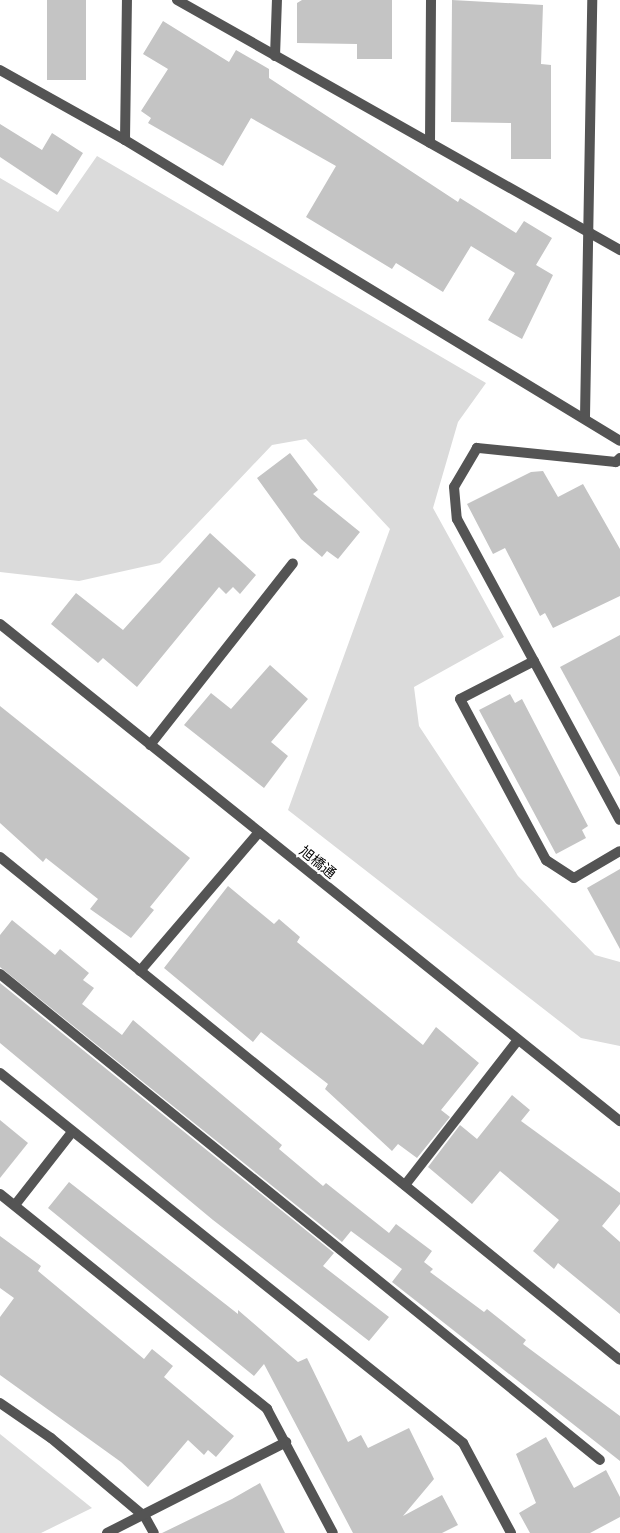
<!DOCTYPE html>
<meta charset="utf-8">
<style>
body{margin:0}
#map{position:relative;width:620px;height:1533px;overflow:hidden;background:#fff;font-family:"IBM Plex Sans","Noto Sans JP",sans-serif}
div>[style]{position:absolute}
.green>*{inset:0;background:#dbdbdb}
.building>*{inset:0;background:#c4c4c4;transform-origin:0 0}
.service>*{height:10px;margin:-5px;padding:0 5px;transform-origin:5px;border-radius:5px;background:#545454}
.minor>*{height:10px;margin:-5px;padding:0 5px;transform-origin:5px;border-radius:5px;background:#545454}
.tertiary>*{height:10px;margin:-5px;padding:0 5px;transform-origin:5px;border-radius:5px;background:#545454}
span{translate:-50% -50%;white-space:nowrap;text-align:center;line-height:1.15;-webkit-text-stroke:5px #fff;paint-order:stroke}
.street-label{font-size:14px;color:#000}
</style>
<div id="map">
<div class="green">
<i style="clip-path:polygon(97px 156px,486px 383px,458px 422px,433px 508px,504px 637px,414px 687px,419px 726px,518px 876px,595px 955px,620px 962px,620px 1046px,581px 1038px,288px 810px,390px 529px,306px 439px,272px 445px,160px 563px,79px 581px,0 572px,0 178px,58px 212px)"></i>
<i style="clip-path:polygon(0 1434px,92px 1508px,41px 1533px,0 1533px)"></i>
</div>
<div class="building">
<i style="left:47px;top:0;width:39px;height:80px"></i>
<i style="clip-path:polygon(302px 0,392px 0,392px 59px,357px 59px,357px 44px,297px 43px,297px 3px)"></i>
<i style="clip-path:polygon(452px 0,543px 5px,541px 64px,551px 65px,551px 159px,511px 159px,511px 123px,451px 122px)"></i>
<i style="clip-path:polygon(163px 21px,229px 62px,236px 50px,269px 69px,269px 78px,458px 202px,460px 198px,516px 233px,524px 221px,552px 238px,536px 265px,553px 275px,522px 339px,488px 320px,515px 273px,471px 246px,443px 292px,396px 263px,392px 269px,306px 217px,336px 166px,251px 118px,223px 166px,148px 123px,151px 118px,141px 111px,168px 69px,143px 54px)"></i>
<i style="clip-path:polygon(0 124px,42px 150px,52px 133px,83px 153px,57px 195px,0 157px)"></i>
<i style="clip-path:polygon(290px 453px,318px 490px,313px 494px,360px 532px,338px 559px,327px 551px,322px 557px,301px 539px,257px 478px)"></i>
<i style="clip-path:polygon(543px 471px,558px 497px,583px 484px,620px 549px,620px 596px,553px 628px,545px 613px,540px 616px,505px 548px,493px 554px,467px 504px,531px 472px)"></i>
<i style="clip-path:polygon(210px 533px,256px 575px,240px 594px,233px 587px,226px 594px,219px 587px,137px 687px,103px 658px,98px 663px,51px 624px,76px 593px,123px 630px)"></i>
<i style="clip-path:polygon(620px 635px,620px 777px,560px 667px)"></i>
<i style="clip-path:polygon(270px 665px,308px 699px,271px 742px,288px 756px,264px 788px,184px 725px,211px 693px,231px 709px)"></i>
<i style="clip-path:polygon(510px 694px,515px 703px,522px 699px,588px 826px,582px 830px,586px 838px,556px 854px,479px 710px)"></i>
<i style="clip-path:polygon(0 706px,190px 858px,150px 907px,154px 910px,131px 938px,90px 909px,98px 899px,46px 858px,43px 862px,0 823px)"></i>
<i style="clip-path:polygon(620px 869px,620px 949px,587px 888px)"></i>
<i style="clip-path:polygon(228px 886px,274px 924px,279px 919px,300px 937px,297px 942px,423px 1045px,436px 1027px,479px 1063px,441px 1110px,450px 1117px,417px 1158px,398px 1144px,392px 1151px,325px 1089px,328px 1084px,261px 1032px,253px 1042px,164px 968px)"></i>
<i style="clip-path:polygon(12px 920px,55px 955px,60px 949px,89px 973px,83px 980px,94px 988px,82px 1004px,122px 1035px,133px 1020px,282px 1145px,279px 1149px,323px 1186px,326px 1183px,389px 1233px,396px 1224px,432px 1251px,424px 1262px,433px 1269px,430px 1272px,484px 1312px,487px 1309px,526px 1340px,523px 1344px,620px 1416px,620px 1461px,392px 1282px,402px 1269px,351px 1231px,342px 1242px,0 967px,0 935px)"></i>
<i style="clip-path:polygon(0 983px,334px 1253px,323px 1266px,389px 1317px,369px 1341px,213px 1220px,0 1043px)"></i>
<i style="clip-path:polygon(512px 1095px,530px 1110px,521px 1121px,620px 1193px,620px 1204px,602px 1226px,620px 1242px,620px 1314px,558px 1263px,554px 1269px,533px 1251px,559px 1220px,500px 1171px,472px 1204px,428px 1167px,460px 1125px,477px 1139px)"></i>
<i style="clip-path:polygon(0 1120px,28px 1143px,0 1178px)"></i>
<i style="clip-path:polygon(69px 1182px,238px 1314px,238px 1310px,298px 1362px,307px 1358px,348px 1442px,361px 1435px,368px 1448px,409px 1428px,434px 1479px,403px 1516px,442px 1495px,458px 1525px,442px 1533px,353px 1533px,264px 1364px,254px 1376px,48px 1208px)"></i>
<i style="clip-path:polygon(0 1236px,41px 1266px,38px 1271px,144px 1359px,152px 1349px,173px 1366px,164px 1377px,234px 1436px,216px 1457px,208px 1450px,204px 1455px,188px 1440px,148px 1487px,121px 1462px,0 1375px,0 1317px,14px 1298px,0 1288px)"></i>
<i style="clip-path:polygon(546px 1437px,574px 1488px,606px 1470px,620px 1497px,620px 1517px,590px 1533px,530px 1533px,519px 1513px,536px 1503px,516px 1454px)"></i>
<i style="clip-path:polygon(260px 1483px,285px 1533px,162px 1533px,232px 1499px)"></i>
</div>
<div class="service">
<i style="left:534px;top:661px;width:83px;rotate:152.8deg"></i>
<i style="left:460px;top:699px;width:183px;rotate:61.9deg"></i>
<i style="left:546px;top:860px;width:33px;rotate:33deg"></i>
<i style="left:574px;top:878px;width:53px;rotate:-30.4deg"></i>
<i style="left:150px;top:745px;width:231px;rotate:-51.8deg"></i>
<i style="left:0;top:974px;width:772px;rotate:39.01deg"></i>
</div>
<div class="minor">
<i style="left:177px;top:0;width:509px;rotate:29.44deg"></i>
<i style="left:275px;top:56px;width:56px;rotate:-88deg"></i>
<i style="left:0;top:70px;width:143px;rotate:29.2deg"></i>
<i style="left:125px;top:140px;width:579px;rotate:31.3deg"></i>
<i style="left:125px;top:140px;width:140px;rotate:-89.2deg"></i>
<i style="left:430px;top:143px;width:143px;rotate:-89.6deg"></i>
<i style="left:585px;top:417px;width:417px;rotate:-89deg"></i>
<i style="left:620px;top:458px;width:6px;rotate:135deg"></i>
<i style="left:616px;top:462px;width:140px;rotate:-174.2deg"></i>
<i style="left:477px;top:448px;width:45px;rotate:120.5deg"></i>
<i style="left:454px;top:487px;width:32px;rotate:85deg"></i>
<i style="left:457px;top:519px;width:342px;rotate:61.6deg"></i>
<i style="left:0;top:857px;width:798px;rotate:39.05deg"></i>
<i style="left:140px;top:971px;width:183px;rotate:-49.4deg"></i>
<i style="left:0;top:1073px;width:593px;rotate:38.63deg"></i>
<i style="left:463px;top:1443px;width:102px;rotate:61.9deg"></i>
<i style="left:405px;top:1185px;width:184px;rotate:-52.1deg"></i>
<i style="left:0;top:1194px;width:343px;rotate:38.8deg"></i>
<i style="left:267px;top:1409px;width:140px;rotate:62deg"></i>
<i style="left:15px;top:1205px;width:93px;rotate:-52deg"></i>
<i style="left:0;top:1403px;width:62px;rotate:34.5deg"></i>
<i style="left:51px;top:1438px;width:123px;rotate:40deg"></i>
<i style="left:145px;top:1517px;width:18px;rotate:61deg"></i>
<i style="left:107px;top:1533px;width:201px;rotate:-26.9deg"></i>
</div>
<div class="tertiary">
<i style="left:0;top:624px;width:795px;rotate:38.72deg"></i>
</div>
<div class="street-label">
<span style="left:318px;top:862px;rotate:39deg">旭橋通</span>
</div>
</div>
